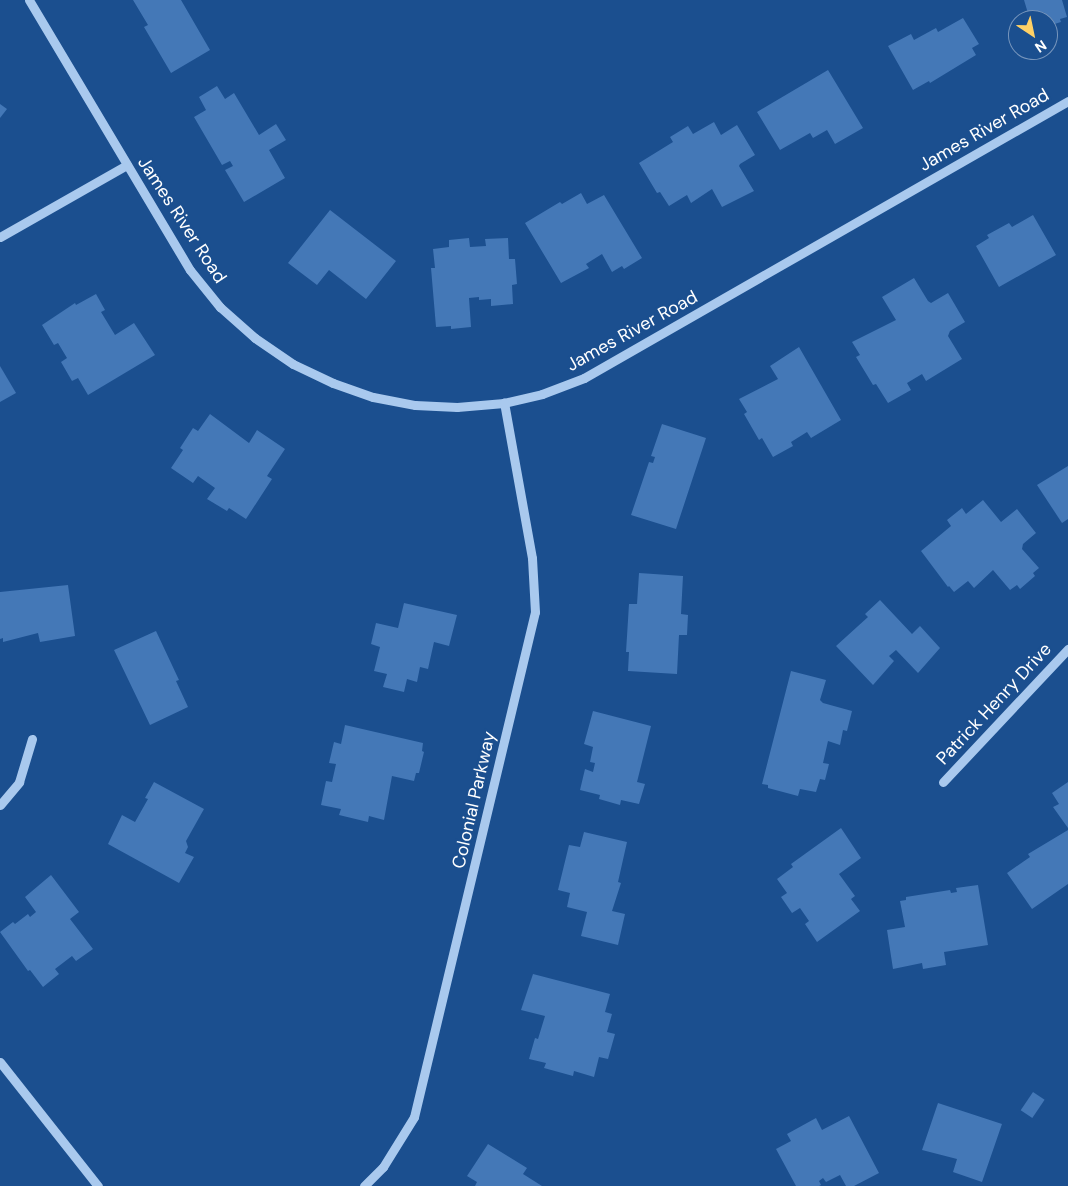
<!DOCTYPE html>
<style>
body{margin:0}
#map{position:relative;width:1068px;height:1186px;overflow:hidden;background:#1b4f8f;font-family:"DM Sans",sans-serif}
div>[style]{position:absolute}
.building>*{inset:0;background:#4478b7;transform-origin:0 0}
.minor>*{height:9px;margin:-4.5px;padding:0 4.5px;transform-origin:4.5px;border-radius:4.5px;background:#a9c9ee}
span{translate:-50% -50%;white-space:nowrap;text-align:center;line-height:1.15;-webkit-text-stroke:4px #1b4f8f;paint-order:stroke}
.street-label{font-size:18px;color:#fff}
.north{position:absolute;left:1008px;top:10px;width:50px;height:50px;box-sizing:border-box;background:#1b4f8f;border:1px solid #7695bc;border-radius:50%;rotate:146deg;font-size:14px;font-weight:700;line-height:20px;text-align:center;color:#fff}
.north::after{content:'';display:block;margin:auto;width:18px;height:22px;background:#ffd166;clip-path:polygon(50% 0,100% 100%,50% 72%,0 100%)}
</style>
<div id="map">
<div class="building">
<i style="clip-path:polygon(133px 0,181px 0,210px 50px,171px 73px,144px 27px,148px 25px)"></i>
<i style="clip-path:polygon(1024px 0,1062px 0,1067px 17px,1060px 19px,1061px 22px,1048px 26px,1048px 20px,1030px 20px)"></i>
<i style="clip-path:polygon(963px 18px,979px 44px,972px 48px,976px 55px,930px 83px,929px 81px,913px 90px,888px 46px,911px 34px,914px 40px,936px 28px,938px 32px)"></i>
<i style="clip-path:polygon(828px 70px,863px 128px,835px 144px,827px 130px,813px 138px,810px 133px,780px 150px,757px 112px)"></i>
<i style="clip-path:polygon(217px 86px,225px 99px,234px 93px,259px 135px,276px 124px,286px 140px,269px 150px,285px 178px,244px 202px,225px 170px,233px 166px,230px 161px,222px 165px,194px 117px,206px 110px,199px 97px)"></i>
<i style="clip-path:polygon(0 104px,7px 109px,0 118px)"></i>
<i style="clip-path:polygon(714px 122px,721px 135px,737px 125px,755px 155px,740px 164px,739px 166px,754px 191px,722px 207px,712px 189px,691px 203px,687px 195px,669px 206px,660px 192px,657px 193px,639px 163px,673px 142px,670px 137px,688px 126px,693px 134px)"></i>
<i style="clip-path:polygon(581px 193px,587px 204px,604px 195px,642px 258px,624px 269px,622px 266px,612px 272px,602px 254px,586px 264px,589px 268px,561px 283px,525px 223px,560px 202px,562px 204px)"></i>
<i style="clip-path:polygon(330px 210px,396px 261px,366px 299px,329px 270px,317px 285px,288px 263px)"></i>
<i style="clip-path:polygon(1033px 215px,1056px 255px,999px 287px,976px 246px,989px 238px,987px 235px,1009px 223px,1012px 227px)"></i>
<i style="clip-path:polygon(469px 238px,470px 247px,486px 246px,485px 239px,508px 238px,509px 259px,515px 259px,517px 284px,512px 285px,513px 304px,491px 306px,491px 299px,479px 300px,479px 297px,469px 298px,471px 327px,451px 329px,451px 326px,436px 327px,431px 268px,435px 268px,433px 249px,449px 247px,449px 240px)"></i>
<i style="clip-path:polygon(914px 278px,928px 301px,931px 303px,948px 293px,965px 322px,950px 331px,948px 336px,962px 359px,926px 381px,922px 374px,907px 383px,911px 390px,888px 403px,876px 384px,873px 385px,856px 357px,860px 355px,852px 342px,896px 320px,882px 297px)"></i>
<i style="clip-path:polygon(96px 294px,105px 310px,101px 312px,115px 335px,134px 323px,155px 355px,88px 395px,78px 378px,72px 381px,61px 362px,67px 358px,58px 343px,54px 345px,42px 325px,75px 303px,76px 305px)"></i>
<i style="clip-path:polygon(799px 347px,841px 420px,811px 438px,807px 432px,791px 442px,793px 446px,773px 457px,762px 438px,759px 440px,744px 414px,747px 412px,739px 399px,778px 379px,770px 366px)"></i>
<i style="clip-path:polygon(0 366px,16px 393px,0 402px)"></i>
<i style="clip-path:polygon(210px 414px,249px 443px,257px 430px,285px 449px,267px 476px,272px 479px,246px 519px,229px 508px,227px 511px,207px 499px,215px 488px,198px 476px,193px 483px,171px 468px,183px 450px,180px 448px,193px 428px,198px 431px)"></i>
<i style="clip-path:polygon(662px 424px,706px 438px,676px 529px,631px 515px,649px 462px,653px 463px,655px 457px,651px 456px)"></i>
<i style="clip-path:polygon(1068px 466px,1068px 519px,1062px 523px,1037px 485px)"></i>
<i style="clip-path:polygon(983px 500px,1001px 522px,1017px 509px,1036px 533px,1023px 544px,1022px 549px,1039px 568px,1033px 573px,1035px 576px,1020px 589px,1017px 585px,1010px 590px,993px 570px,974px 588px,968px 581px,954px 592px,949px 586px,948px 587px,921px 551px,951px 526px,947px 520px,962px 508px,966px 514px)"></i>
<i style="clip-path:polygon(639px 573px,683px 576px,681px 614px,688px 615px,687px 635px,679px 635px,677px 674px,628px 671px,629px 652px,626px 652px,629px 604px,637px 604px)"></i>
<i style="clip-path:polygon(68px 585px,75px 636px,40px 642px,38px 633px,3px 642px,3px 638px,0 639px,0 592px)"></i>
<i style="clip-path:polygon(880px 600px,912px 634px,920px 626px,940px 648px,918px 673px,896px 650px,889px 656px,894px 661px,873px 685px,836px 646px,868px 617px,865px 614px)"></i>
<i style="clip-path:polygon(404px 603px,457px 615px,449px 646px,434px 642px,428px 669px,420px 667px,417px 682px,407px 679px,404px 692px,383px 687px,387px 674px,374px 671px,380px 647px,371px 644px,376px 623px,398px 628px)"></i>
<i style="clip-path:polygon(156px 631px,179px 680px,176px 681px,188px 707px,150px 725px,114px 650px)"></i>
<i style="clip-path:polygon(791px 671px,826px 680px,820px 700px,823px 703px,852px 711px,847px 731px,843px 730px,840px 745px,828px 741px,823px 763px,829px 764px,825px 780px,820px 779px,816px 792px,800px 789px,798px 796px,768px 788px,768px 785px,762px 784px)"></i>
<i style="clip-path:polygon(593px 711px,651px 726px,637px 782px,645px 784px,639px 804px,621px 800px,620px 805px,599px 799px,600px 795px,580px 790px,585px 769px,593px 772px,595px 763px,590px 762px,593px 747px,584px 744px)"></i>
<i style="clip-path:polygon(345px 725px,423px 743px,422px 751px,424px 752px,419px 773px,416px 773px,414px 781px,392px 776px,384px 820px,369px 816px,368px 822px,339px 815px,341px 809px,321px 805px,326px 781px,332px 782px,336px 764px,329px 763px,334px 742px,341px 744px)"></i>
<i style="clip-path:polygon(154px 782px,204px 809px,186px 841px,188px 847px,185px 853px,194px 857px,179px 883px,108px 844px,122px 815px,135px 822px,148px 799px,145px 798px)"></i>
<i style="clip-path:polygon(1068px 782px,1068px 828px,1053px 807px,1059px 804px,1052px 793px)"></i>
<i style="clip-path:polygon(841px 828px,861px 858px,839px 874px,855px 896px,851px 899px,860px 911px,817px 942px,805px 924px,809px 921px,800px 908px,792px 913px,781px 897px,787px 893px,777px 879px,793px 867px,791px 864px)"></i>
<i style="clip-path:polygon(1068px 830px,1068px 884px,1032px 909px,1007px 873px,1030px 857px,1028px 854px)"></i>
<i style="clip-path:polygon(584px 832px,627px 842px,618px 882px,621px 883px,612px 911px,625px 914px,618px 945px,581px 936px,587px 912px,567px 907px,570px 893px,558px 890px,569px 845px,580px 847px)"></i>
<i style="clip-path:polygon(51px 875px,79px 912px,70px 919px,93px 949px,76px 961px,72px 956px,55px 969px,59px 974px,43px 987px,30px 970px,28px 971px,0 932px,13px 922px,15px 924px,28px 914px,30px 917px,36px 912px,25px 897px)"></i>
<i style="clip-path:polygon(978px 885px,988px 945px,944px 952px,946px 965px,923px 969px,922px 963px,893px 969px,887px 930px,905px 927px,900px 901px,906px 900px,906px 897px,950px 890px,951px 893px,957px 892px,956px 888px)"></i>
<i style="clip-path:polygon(533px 974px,610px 994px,605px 1012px,612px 1014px,607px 1032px,615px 1034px,608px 1059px,599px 1057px,594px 1077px,574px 1071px,573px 1076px,544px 1068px,546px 1063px,529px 1059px,535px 1038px,538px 1039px,545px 1016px,521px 1010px)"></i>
<i style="left:1033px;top:1092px;width:14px;height:22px;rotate:34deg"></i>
<i style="clip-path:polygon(938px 1103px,1002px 1124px,982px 1182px,953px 1172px,957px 1159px,922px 1150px)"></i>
<i style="clip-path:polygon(849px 1116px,879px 1173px,854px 1186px,846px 1186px,840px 1175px,826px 1182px,823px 1178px,819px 1181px,821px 1185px,819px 1186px,796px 1186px,776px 1149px,791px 1141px,787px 1134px,816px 1118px,822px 1130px)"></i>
<i style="clip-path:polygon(488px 1144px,527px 1168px,523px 1174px,542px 1186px,475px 1186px,477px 1182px,467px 1176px)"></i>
</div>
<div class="minor">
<i style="left:29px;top:0;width:314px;rotate:59.2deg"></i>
<i style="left:190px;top:270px;width:48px;rotate:51deg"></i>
<i style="left:220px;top:307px;width:47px;rotate:41.5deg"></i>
<i style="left:255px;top:338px;width:46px;rotate:34.4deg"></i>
<i style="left:293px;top:364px;width:44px;rotate:25.4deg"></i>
<i style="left:333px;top:383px;width:42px;rotate:19.3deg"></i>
<i style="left:373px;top:397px;width:43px;rotate:10.8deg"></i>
<i style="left:415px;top:405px;width:42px;rotate:2.7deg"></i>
<i style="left:457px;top:407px;width:47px;rotate:-4.9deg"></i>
<i style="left:504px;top:403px;width:39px;rotate:-13deg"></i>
<i style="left:542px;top:394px;width:45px;rotate:-20.9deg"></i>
<i style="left:584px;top:378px;width:558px;rotate:-29.78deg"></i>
<i style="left:0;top:237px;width:146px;rotate:-29.6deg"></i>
<i style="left:943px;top:782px;width:183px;rotate:-46.8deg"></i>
<i style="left:0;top:805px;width:30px;rotate:-50deg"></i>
<i style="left:19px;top:782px;width:45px;rotate:-73.2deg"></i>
<i style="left:0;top:1062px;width:158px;rotate:51.7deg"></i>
<i style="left:364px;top:1186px;width:27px;rotate:-45deg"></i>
<i style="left:383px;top:1167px;width:59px;rotate:-58.2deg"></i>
<i style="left:414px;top:1117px;width:519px;rotate:-76.53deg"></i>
<i style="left:535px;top:612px;width:54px;rotate:-93.2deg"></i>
<i style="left:532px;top:558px;width:158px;rotate:-100.2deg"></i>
</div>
<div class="street-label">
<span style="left:984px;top:130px;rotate:-30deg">James River Road</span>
<span style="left:182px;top:220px;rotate:57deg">James River Road</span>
<span style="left:632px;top:331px;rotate:-29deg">James River Road</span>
<span style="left:994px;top:704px;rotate:-47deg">Patrick Henry Drive</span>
<span style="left:474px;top:800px;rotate:-77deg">Colonial Parkway</span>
</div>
<div class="north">N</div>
</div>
